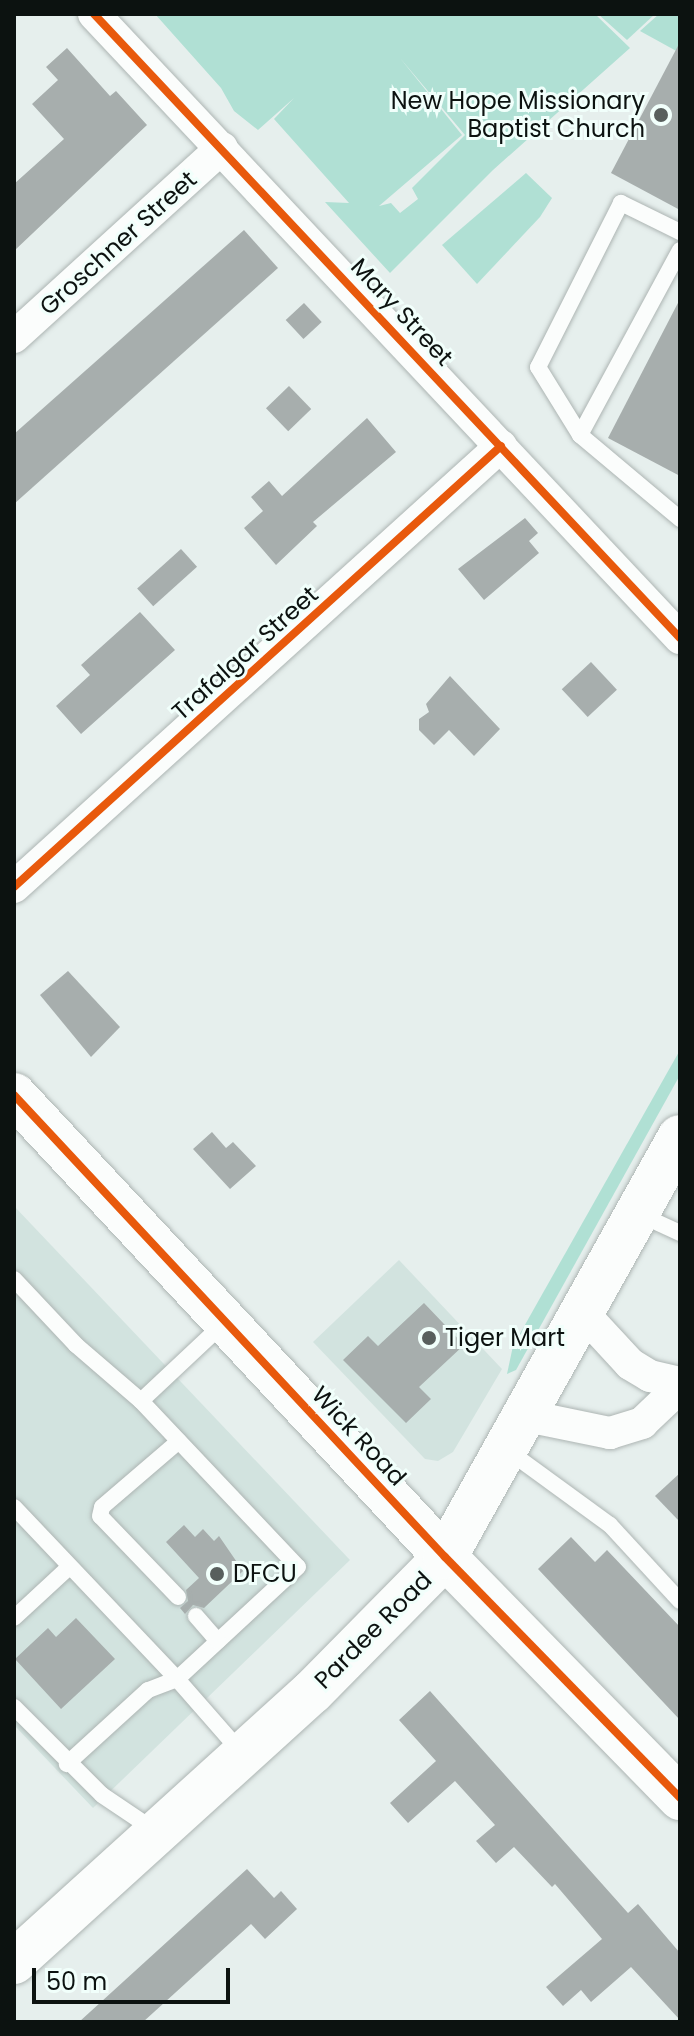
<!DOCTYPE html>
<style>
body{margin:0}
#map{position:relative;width:694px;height:2036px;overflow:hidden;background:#e6efed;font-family:Poppins,sans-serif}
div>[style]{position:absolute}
.built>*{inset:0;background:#d2e3df}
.green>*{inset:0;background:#b0e0d4}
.building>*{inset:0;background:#a7aead;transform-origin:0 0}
.roads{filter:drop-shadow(0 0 2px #adb5b3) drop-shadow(0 0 2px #adb5b3)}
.lane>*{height:16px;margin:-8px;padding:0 8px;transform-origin:8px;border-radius:8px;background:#fbfdfc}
.street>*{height:32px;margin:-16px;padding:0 16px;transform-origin:16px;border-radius:16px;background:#fbfdfc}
.secondary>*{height:44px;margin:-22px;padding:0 22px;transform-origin:22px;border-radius:22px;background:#fbfdfc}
.cycleway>*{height:8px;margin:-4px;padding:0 4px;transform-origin:4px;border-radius:4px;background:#e8590c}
.dots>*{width:22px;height:22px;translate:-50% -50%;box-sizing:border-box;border:4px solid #f1fffb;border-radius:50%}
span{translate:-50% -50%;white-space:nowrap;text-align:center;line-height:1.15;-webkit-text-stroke:6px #f1fffb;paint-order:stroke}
.poi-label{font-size:24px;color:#0c1210}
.right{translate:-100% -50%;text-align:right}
.left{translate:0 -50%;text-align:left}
.street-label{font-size:24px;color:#0c1210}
.frame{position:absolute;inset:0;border:16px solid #0c1210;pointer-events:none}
.scale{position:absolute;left:32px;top:1968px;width:198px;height:36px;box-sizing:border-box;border:4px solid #0c1210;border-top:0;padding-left:10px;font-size:24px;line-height:28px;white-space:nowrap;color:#0c1210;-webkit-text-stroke:6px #f1fffb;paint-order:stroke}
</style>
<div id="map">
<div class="built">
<i style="clip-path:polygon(14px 1206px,350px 1560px,93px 1808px,14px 1725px)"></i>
<i style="clip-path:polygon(399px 1260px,502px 1369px,453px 1452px,438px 1461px,425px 1459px,313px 1342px)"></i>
</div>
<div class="green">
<i style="clip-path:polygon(evenodd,155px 14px,595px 14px,630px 48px,493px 170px,390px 273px,325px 202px,349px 203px,274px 119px,294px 98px,258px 130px,234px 111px,221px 88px,155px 14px,400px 58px,465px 135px,412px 188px,418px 199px,400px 213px,391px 203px,379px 206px,462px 135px,400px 58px)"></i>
<i style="clip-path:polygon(598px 14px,655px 14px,627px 40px)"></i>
<i style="clip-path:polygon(659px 14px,680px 14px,680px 53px,640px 31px)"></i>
<i style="clip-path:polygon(526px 173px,552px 198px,540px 217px,477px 284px,442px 245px)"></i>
<i style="clip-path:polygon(680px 1050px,680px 1075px,516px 1370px,507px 1374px,513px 1346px)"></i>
</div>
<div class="building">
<i style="clip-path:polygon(680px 42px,680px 210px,611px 173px)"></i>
<i style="clip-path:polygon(67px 48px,110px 96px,116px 91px,147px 125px,14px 251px,14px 184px,64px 139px,32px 104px,58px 80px,46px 67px)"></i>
<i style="clip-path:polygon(244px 230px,278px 268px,14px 504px,14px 434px)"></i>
<i style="clip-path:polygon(680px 299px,680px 476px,608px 438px)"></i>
<i style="left:304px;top:303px;width:26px;height:25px;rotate:47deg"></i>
<i style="left:289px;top:386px;width:32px;height:32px;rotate:46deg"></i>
<i style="clip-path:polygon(367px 418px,396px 452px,313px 522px,317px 526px,276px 565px,244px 528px,263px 511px,251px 497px,269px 481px,282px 496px)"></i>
<i style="clip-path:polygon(525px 518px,538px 533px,529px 541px,539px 553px,484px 600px,458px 569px)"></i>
<i style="left:181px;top:549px;width:24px;height:59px;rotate:48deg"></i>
<i style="clip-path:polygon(140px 612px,175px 650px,81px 734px,56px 706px,90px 675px,81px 665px)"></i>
<i style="left:591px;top:662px;width:38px;height:40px;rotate:47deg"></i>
<i style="clip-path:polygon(450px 676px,500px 729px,474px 756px,449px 730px,434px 745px,419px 730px,419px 719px,429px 712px,426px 704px)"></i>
<i style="clip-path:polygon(68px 971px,120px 1027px,91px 1057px,40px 995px)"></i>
<i style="clip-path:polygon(212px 1132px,226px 1148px,233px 1142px,256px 1166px,230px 1189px,193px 1149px)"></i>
<i style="clip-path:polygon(424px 1303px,464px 1345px,419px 1387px,431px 1399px,406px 1423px,343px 1360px,368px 1336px,378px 1346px)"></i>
<i style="clip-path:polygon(680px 1473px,680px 1522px,655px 1496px)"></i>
<i style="clip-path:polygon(184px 1525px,195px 1537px,203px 1529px,214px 1541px,219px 1536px,243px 1571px,204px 1608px,193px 1605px,185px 1614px,180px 1608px,188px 1601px,186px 1590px,199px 1578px,166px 1542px)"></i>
<i style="clip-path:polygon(571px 1537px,595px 1562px,607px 1550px,680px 1627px,680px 1720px,538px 1569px)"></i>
<i style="clip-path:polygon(76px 1618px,115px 1659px,61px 1709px,15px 1659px,48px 1628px,56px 1637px)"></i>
<i style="clip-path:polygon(430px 1691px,628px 1913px,638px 1904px,680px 1953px,680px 2020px,631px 1967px,591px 2002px,581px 1990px,563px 2006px,546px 1987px,602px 1939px,555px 1884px,552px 1887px,514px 1847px,496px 1863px,476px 1841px,495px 1825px,455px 1781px,408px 1823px,390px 1803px,436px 1761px,399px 1720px)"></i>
<i style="clip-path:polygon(247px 1869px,274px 1898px,281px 1891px,297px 1909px,265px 1939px,251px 1924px,143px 2022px,79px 2022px)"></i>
</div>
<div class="roads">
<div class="lane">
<i style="left:680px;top:232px;width:66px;rotate:-153.8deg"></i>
<i style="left:621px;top:203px;width:184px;rotate:116.8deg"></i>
<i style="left:538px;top:367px;width:80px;rotate:58.3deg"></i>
<i style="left:580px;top:435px;width:131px;rotate:40deg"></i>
<i style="left:580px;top:435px;width:210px;rotate:-61.6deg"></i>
<i style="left:639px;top:1214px;width:45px;rotate:24.9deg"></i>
<i style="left:14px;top:1279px;width:91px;rotate:46.8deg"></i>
<i style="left:76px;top:1345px;width:86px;rotate:40.7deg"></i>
<i style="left:224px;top:1323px;width:114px;rotate:136.8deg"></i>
<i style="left:141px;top:1401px;width:228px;rotate:46.6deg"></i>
<i style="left:298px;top:1567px;width:165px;rotate:137.2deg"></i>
<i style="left:177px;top:1679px;width:97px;rotate:48.8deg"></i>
<i style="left:507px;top:1450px;width:127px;rotate:36.1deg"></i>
<i style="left:610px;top:1525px;width:103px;rotate:47.4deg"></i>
<i style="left:14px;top:1507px;width:237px;rotate:46.5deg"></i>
<i style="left:177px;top:1679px;width:31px;rotate:159deg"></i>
<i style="left:148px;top:1690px;width:110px;rotate:137.6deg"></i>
<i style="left:178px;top:1597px;width:112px;rotate:-133.9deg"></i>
<i style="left:100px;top:1516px;width:9px;rotate:-77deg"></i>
<i style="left:102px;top:1507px;width:101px;rotate:-40.6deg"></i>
<i style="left:196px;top:1616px;width:33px;rotate:49deg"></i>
<i style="left:14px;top:1618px;width:75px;rotate:-42.8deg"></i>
<i style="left:14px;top:1707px;width:124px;rotate:45deg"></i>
<i style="left:102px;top:1795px;width:66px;rotate:33.9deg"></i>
</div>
<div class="street">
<i style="left:94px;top:14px;width:856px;rotate:46.8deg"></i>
<i style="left:14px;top:337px;width:281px;rotate:-42.3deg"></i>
<i style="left:14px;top:887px;width:657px;rotate:-42.16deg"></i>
<i style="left:583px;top:1313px;width:69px;rotate:47.3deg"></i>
<i style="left:630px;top:1364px;width:23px;rotate:31deg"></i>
<i style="left:650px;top:1376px;width:31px;rotate:13deg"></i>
<i style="left:527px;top:1416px;width:85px;rotate:11.6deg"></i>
<i style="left:610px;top:1433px;width:34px;rotate:-17deg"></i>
<i style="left:642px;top:1423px;width:52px;rotate:-43.5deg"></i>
</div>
<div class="secondary">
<i style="left:14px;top:1095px;width:632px;rotate:46.99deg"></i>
<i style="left:445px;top:1557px;width:337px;rotate:45.7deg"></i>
<i style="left:14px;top:1962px;width:402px;rotate:-42.2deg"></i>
<i style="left:312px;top:1692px;width:190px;rotate:-45.4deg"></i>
<i style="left:445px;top:1557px;width:481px;rotate:-60.8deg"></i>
</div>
</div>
<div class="cycleway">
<i style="left:94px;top:14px;width:856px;rotate:46.8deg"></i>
<i style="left:14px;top:887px;width:657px;rotate:-42.16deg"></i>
<i style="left:14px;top:1095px;width:632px;rotate:46.99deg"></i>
<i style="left:445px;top:1557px;width:337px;rotate:45.7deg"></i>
</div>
<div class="dots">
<i style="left:661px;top:115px;background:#585f5d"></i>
<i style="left:429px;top:1338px;background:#585f5d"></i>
<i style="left:217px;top:1574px;background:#585f5d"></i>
</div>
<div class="poi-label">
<span class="right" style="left:645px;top:115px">New Hope Missionary<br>Baptist Church</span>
<span class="left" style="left:445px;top:1338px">Tiger Mart</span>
<span class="left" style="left:233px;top:1574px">DFCU</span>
</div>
<div class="street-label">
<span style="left:118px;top:243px;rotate:-42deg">Groschner Street</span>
<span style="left:402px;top:312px;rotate:47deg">Mary Street</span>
<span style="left:245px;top:653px;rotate:-42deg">Trafalgar Street</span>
<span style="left:359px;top:1436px;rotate:47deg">Wick Road</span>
<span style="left:373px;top:1630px;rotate:-45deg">Pardee Road</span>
</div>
<div class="frame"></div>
<div class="scale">50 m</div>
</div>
